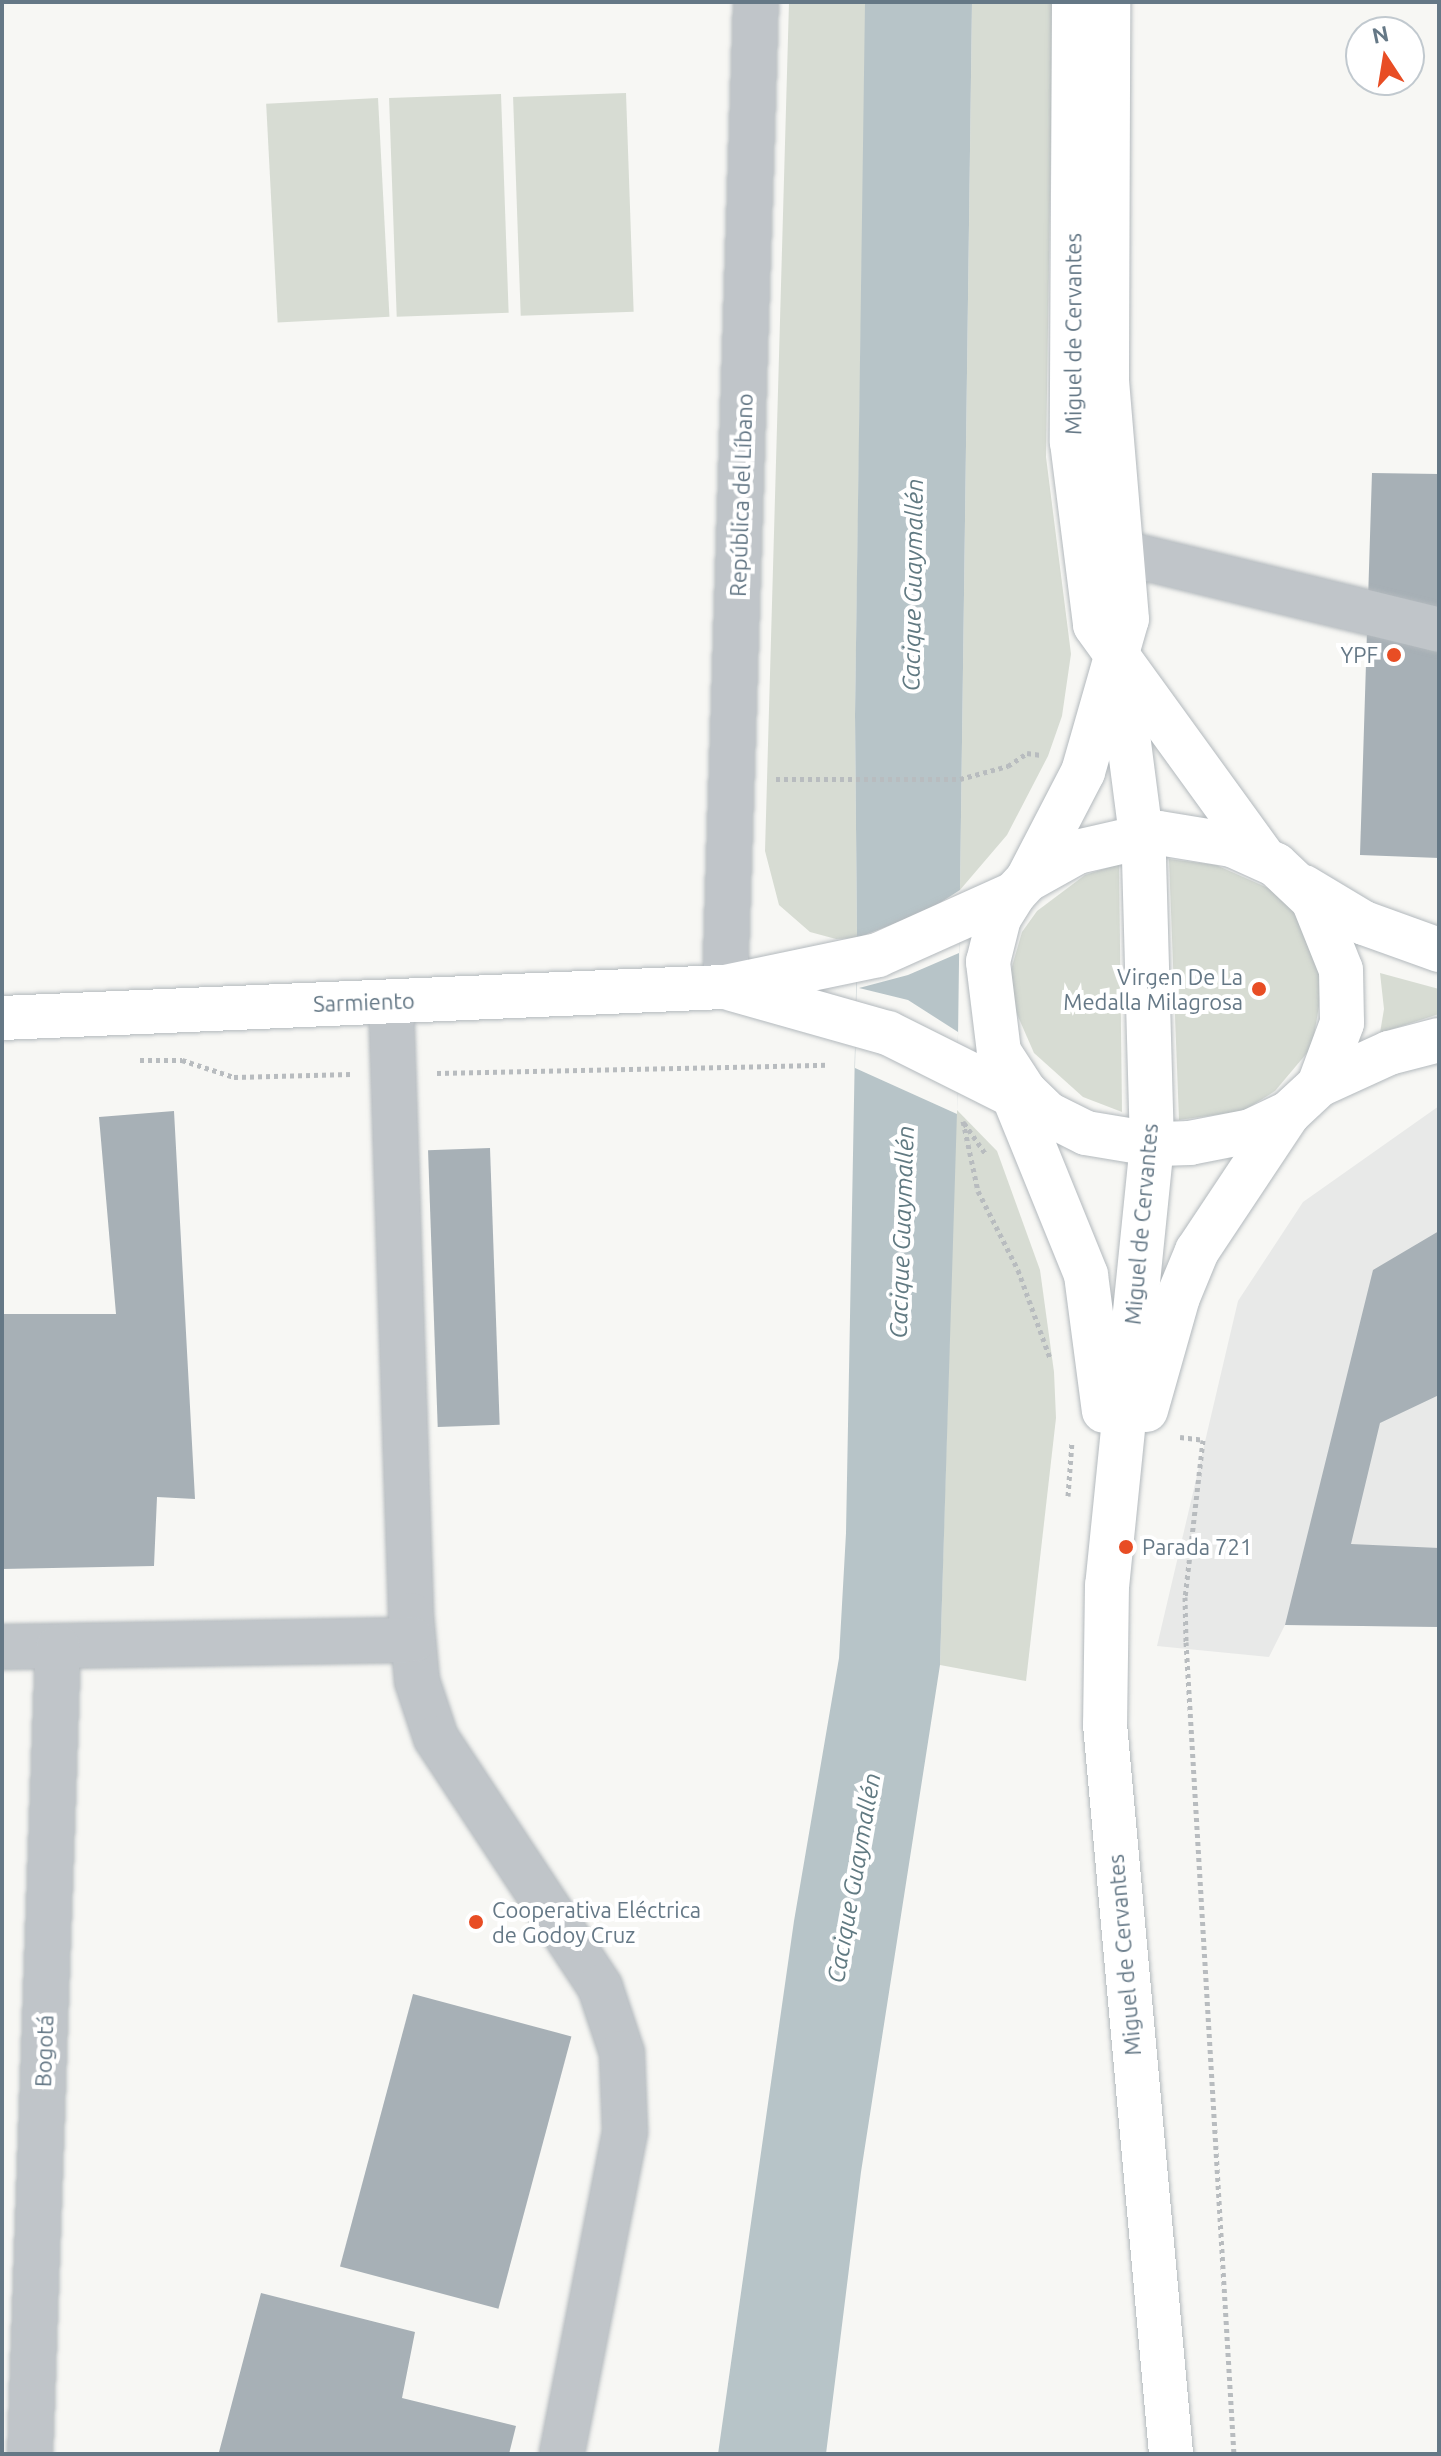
<!DOCTYPE html>
<meta charset="utf-8">
<style>
body{margin:0}
#map{position:relative;width:1441px;height:2456px;overflow:hidden;background:#f7f7f4;font-family:Ubuntu,sans-serif}
div>[style]{position:absolute}
.built>*{inset:0;background:#e8e9e8}
.green>*{inset:0;background:#d7dcd3;transform-origin:0 0}
.water>*{inset:0;background:#b7c4c8}
.pier>*{inset:0;background:#f7f7f4}
.building>*{inset:0;background:#a7b0b6;transform-origin:0 0}
.path>*{height:5px;margin-top:-2.5px;transform-origin:0;background:repeating-linear-gradient(90deg,#b8bcbf 0 4px,transparent 0 8px)}
.roads{filter:drop-shadow(0 0 2px #b3b9bd) drop-shadow(0 0 2px #b3b9bd)}
.minor>*{height:44px;margin:-22px;padding:0 22px;transform-origin:22px;border-radius:22px;background:#c0c5c9}
.major>*{height:44px;margin:-22px;padding:0 22px;transform-origin:22px;border-radius:22px;background:#fff}
.dots>*{width:22px;height:22px;translate:-50% -50%;box-sizing:border-box;border:4px solid #fff;border-radius:50%}
span{translate:-50% -50%;white-space:nowrap;text-align:center;line-height:1.15;-webkit-text-stroke:8px #fff;paint-order:stroke}
.street-label{font-size:22px;color:#657886}
.poi-label{font-size:22px;color:#657886}
.right{translate:-100% -50%;text-align:right}
.left{translate:0 -50%;text-align:left}
.water-label{font-size:24px;color:#617a82;font-style:italic}
.frame{position:absolute;inset:0;border:4px solid #657886;pointer-events:none}
.north{position:absolute;left:1345px;top:16px;width:80px;height:80px;box-sizing:border-box;background:#fff;border:2px solid #c1c9cf;border-radius:50%;rotate:348deg;font-size:22px;font-weight:700;line-height:32px;text-align:center;color:#657886}
.north::after{content:'';display:block;margin:auto;width:28px;height:36px;background:#e84d24;clip-path:polygon(50% 0,100% 100%,50% 72%,0 100%)}
</style>
<div id="map">
<div class="built">
<i style="clip-path:polygon(1439px 1106px,1439px 1627px,1285px 1625px,1269px 1657px,1157px 1646px,1238px 1301px,1303px 1202px)"></i>
</div>
<div class="green">
<i style="clip-path:polygon(789px 2px,866px 2px,855px 715px,857px 938px,836px 939px,810px 932px,779px 905px,765px 851px)"></i>
<i style="clip-path:polygon(972px 2px,1053px 2px,1046px 457px,1071px 654px,1062px 716px,1048px 756px,1007px 835px,960px 890px)"></i>
<i style="left:626px;top:93px;width:219px;height:113px;rotate:88deg"></i>
<i style="left:501px;top:94px;width:219px;height:112px;rotate:88deg"></i>
<i style="left:378px;top:98px;width:219px;height:112px;rotate:87deg"></i>
<i style="clip-path:polygon(1169px 859px,1216px 865px,1275px 891px,1295px 910px,1324px 977px,1312px 1047px,1275px 1091px,1243px 1111px,1179px 1120px)"></i>
<i style="clip-path:polygon(1119px 864px,1122px 1112px,1083px 1097px,1034px 1053px,1013px 1005px,1011px 970px,1022px 932px,1037px 911px,1085px 875px)"></i>
<i style="clip-path:polygon(1380px 973px,1439px 989px,1439px 1014px,1380px 1033px,1384px 1009px)"></i>
<i style="clip-path:polygon(956px 1109px,997px 1151px,1040px 1270px,1054px 1372px,1056px 1418px,1026px 1681px,940px 1665px)"></i>
</div>
<div class="water">
<i style="clip-path:polygon(865px 2px,972px 2px,957px 1112px,940px 1665px,861px 2172px,826px 2454px,718px 2454px,794px 1921px,839px 1658px,846px 1533px,857px 938px,855px 715px)"></i>
</div>
<div class="pier">
<i style="clip-path:polygon(960px 890px,959px 953px,908px 975px,859px 988px,908px 1000px,958px 1032px,957px 1114px,855px 1068px,857px 960px,857px 938px,927px 911px)"></i>
</div>
<div class="building">
<i style="clip-path:polygon(1372px 473px,1439px 474px,1439px 858px,1360px 855px)"></i>
<i style="clip-path:polygon(174px 1111px,195px 1499px,157px 1497px,154px 1566px,2px 1569px,2px 1314px,116px 1314px,99px 1117px)"></i>
<i style="left:490px;top:1148px;width:277px;height:62px;rotate:88deg"></i>
<i style="clip-path:polygon(1439px 1231px,1439px 1395px,1380px 1423px,1351px 1544px,1439px 1548px,1439px 1627px,1285px 1625px,1373px 1270px)"></i>
<i style="left:413px;top:1994px;width:164px;height:282px;rotate:15deg"></i>
<i style="clip-path:polygon(261px 2293px,415px 2332px,402px 2398px,516px 2426px,509px 2454px,219px 2452px)"></i>
</div>
<div class="path">
<i style="left:776px;top:779px;width:184px"></i>
<i style="left:960px;top:779px;width:50px;rotate:-15.2deg"></i>
<i style="left:1008px;top:766px;width:23px;rotate:-34deg"></i>
<i style="left:1027px;top:753px;width:14px;rotate:8deg"></i>
<i style="left:140px;top:1060px;width:42px"></i>
<i style="left:182px;top:1060px;width:55px;rotate:18.1deg"></i>
<i style="left:234px;top:1077px;width:117px;rotate:-1.5deg"></i>
<i style="left:437px;top:1073px;width:390px;rotate:-1.2deg"></i>
<i style="left:963px;top:1121px;width:72px;rotate:77.9deg"></i>
<i style="left:978px;top:1191px;width:89px;rotate:63.1deg"></i>
<i style="left:1018px;top:1270px;width:94px;rotate:70deg"></i>
<i style="left:964px;top:1123px;width:38px;rotate:55deg"></i>
<i style="left:1180px;top:1437px;width:23px;rotate:7deg"></i>
<i style="left:1203px;top:1440px;width:158px;rotate:96.5deg"></i>
<i style="left:1185px;top:1597px;width:45px;rotate:88.7deg"></i>
<i style="left:1186px;top:1642px;width:813px;rotate:86.62deg"></i>
<i style="left:1068px;top:1496px;width:54px;rotate:-85.8deg"></i>
</div>
<div class="roads">
<div class="minor">
<i style="left:1120px;top:552px;width:328px;rotate:13.7deg"></i>
<i style="left:725px;top:987px;width:985px;rotate:-88.2deg"></i>
<i style="left:391px;top:1001px;width:614px;rotate:88.13deg"></i>
<i style="left:411px;top:1615px;width:66px;rotate:84.8deg"></i>
<i style="left:417px;top:1681px;width:60px;rotate:71.6deg"></i>
<i style="left:436px;top:1738px;width:298px;rotate:56.6deg"></i>
<i style="left:600px;top:1987px;width:70px;rotate:71.6deg"></i>
<i style="left:622px;top:2053px;width:79px;rotate:87.8deg"></i>
<i style="left:625px;top:2132px;width:328px;rotate:101.1deg"></i>
<i style="left:2px;top:1647px;width:411px;rotate:-1deg"></i>
<i style="left:30px;top:2454px;width:807px;rotate:-88.01deg"></i>
</div>
<div class="major">
<i style="left:1074px;top:2px;width:440px;rotate:90.3deg"></i>
<i style="left:1072px;top:442px;width:184px;rotate:82.8deg"></i>
<i style="left:1095px;top:625px;width:283px;rotate:54.1deg"></i>
<i style="left:1118px;top:658px;width:203px;rotate:82.6deg"></i>
<i style="left:1144px;top:859px;width:285px;rotate:88.4deg"></i>
<i style="left:1152px;top:1144px;width:443px;rotate:95.8deg"></i>
<i style="left:1107px;top:1585px;width:139px;rotate:90.8deg"></i>
<i style="left:1105px;top:1724px;width:733px;rotate:84.83deg"></i>
<i style="left:1159px;top:833px;width:74px;rotate:9.3deg"></i>
<i style="left:1232px;top:845px;width:48px;rotate:24.4deg"></i>
<i style="left:1276px;top:865px;width:51px;rotate:43.4deg"></i>
<i style="left:1313px;top:900px;width:75px;rotate:68.2deg"></i>
<i style="left:1341px;top:970px;width:53px;rotate:88.9deg"></i>
<i style="left:1342px;top:1023px;width:66px;rotate:110.4deg"></i>
<i style="left:1319px;top:1085px;width:41px;rotate:137deg"></i>
<i style="left:1289px;top:1113px;width:42px;rotate:154.7deg"></i>
<i style="left:1251px;top:1131px;width:62px;rotate:168.9deg"></i>
<i style="left:1190px;top:1143px;width:38px;rotate:178deg"></i>
<i style="left:1152px;top:1144px;width:67px;rotate:-170.5deg"></i>
<i style="left:1086px;top:1133px;width:42px;rotate:-153.4deg"></i>
<i style="left:1048px;top:1114px;width:32px;rotate:-136deg"></i>
<i style="left:1025px;top:1092px;width:48px;rotate:-123deg"></i>
<i style="left:999px;top:1052px;width:91px;rotate:-97deg"></i>
<i style="left:988px;top:962px;width:45px;rotate:-76deg"></i>
<i style="left:999px;top:918px;width:28px;rotate:-58deg"></i>
<i style="left:1014px;top:894px;width:19px;rotate:-47deg"></i>
<i style="left:1027px;top:880px;width:57px;rotate:-29.2deg"></i>
<i style="left:1077px;top:852px;width:84px;rotate:-13deg"></i>
<i style="left:1027px;top:880px;width:122px;rotate:-62.6deg"></i>
<i style="left:1083px;top:772px;width:159px;rotate:-74deg"></i>
<i style="left:1127px;top:619px;width:241px;rotate:-94.8deg"></i>
<i style="left:1107px;top:379px;width:377px;rotate:-89.8deg"></i>
<i style="left:1304px;top:887px;width:70px;rotate:31deg"></i>
<i style="left:1364px;top:923px;width:80px;rotate:19.8deg"></i>
<i style="left:732px;top:989px;width:162px;rotate:15.8deg"></i>
<i style="left:888px;top:1033px;width:161px;rotate:26.6deg"></i>
<i style="left:2px;top:1018px;width:724px;rotate:-2.46deg"></i>
<i style="left:725px;top:987px;width:156px;rotate:-11.8deg"></i>
<i style="left:878px;top:955px;width:149px;rotate:-24.2deg"></i>
<i style="left:1009px;top:1085px;width:205px;rotate:67.9deg"></i>
<i style="left:1086px;top:1275px;width:137px;rotate:82.5deg"></i>
<i style="left:1319px;top:1085px;width:77px;rotate:-24.6deg"></i>
<i style="left:1389px;top:1053px;width:52px;rotate:-14.6deg"></i>
<i style="left:1146px;top:1410px;width:117px;rotate:-74.2deg"></i>
<i style="left:1178px;top:1297px;width:50px;rotate:-67.6deg"></i>
<i style="left:1197px;top:1251px;width:164px;rotate:-56.4deg"></i>
</div>
</div>
<div class="dots">
<i style="left:1394px;top:655px;background:#e84d24"></i>
<i style="left:1259px;top:989px;background:#e84d24"></i>
<i style="left:1126px;top:1547px;background:#e84d24"></i>
<i style="left:476px;top:1922px;background:#e84d24"></i>
</div>
<div class="street-label">
<span style="left:1073px;top:334px;rotate:-90deg">Miguel de Cervantes</span>
<span style="left:741px;top:495px;rotate:-88deg">República del Líbano</span>
<span style="left:364px;top:1002px;rotate:-2deg">Sarmiento</span>
<span style="left:1141px;top:1224px;rotate:-85deg">Miguel de Cervantes</span>
<span style="left:1124px;top:1955px;rotate:-95deg">Miguel de Cervantes</span>
<span style="left:44px;top:2051px;rotate:-88deg">Bogotá</span>
</div>
<div class="poi-label">
<span class="right" style="left:1378px;top:655px">YPF</span>
<span class="right" style="left:1243px;top:989px">Virgen De La<br>Medalla Milagrosa</span>
<span class="left" style="left:1142px;top:1547px">Parada 721</span>
<span class="left" style="left:492px;top:1922px">Cooperativa Eléctrica<br>de Godoy Cruz</span>
</div>
<div class="water-label">
<span style="left:913px;top:585px;rotate:-89deg">Cacique Guaymallén</span>
<span style="left:902px;top:1232px;rotate:-88deg">Cacique Guaymallén</span>
<span style="left:854px;top:1878px;rotate:-80deg">Cacique Guaymallén</span>
</div>
<div class="frame"></div>
<div class="north">N</div>
</div>
